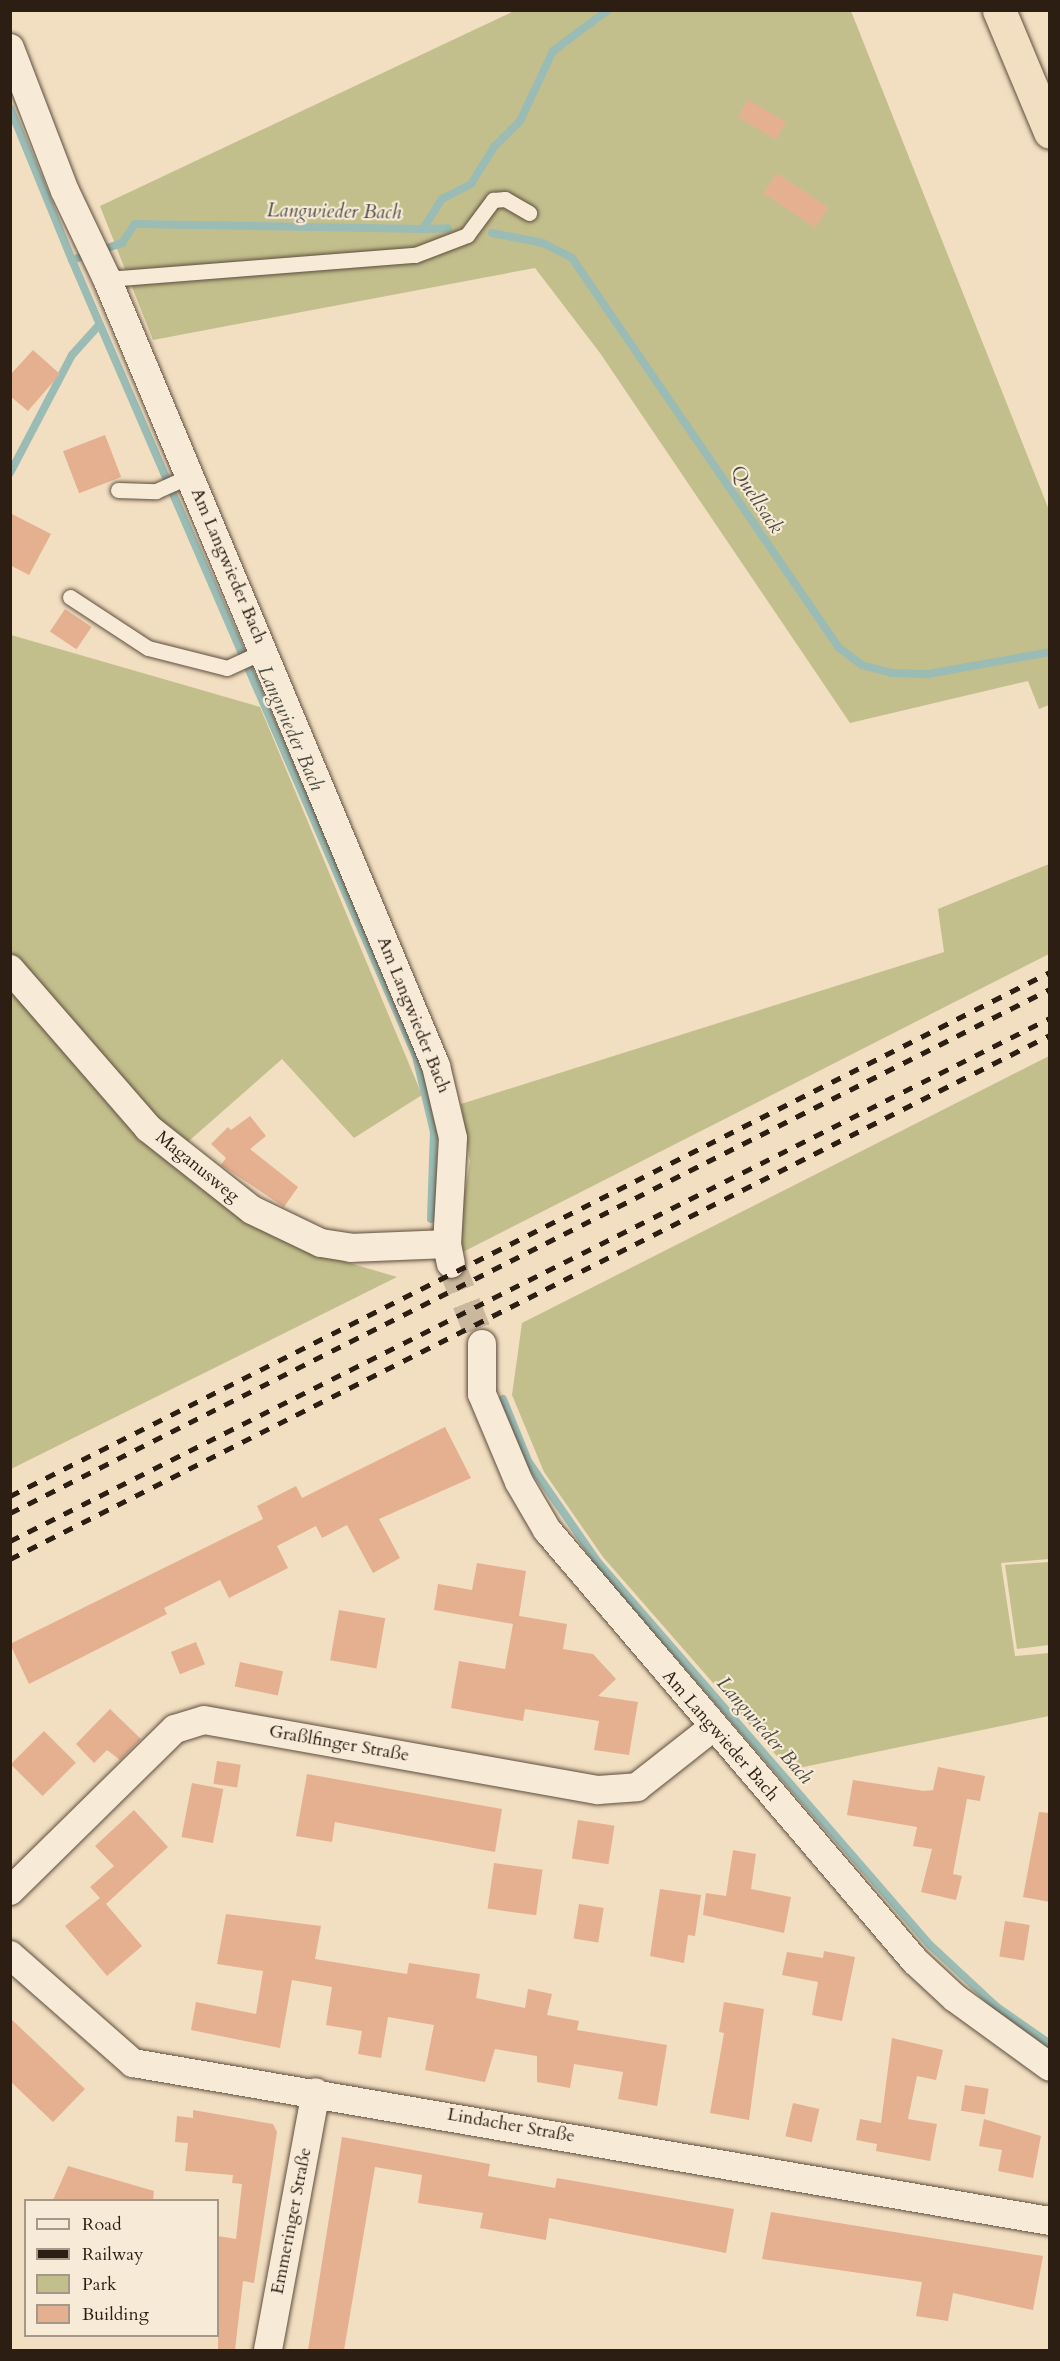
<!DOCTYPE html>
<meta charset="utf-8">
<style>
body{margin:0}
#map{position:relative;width:1060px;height:2361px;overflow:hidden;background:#f2dec1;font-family:Cardo,serif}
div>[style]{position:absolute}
.green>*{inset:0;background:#c3bf8d}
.stream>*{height:8px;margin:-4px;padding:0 4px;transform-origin:4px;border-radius:4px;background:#9bbcb4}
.building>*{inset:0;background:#e5b090;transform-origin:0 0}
.street-tunnel>*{height:28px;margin-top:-14px;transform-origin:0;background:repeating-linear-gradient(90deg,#cab89e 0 28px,transparent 0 42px)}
.roads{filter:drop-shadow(0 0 2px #5e4e3e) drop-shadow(0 0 2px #5e4e3e)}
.lane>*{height:15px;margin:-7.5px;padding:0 7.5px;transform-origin:7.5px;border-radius:7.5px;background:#f7ead7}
.street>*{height:28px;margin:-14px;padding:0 14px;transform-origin:14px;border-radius:14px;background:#f7ead7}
.highway>*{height:33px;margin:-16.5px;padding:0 16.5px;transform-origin:16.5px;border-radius:16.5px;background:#f2dec1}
.rail>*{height:4.5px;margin-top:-2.25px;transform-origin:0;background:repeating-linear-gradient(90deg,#2c1e13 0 10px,transparent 0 20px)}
span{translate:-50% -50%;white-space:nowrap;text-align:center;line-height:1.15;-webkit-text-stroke:4.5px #f7ead7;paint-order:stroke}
.street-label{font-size:18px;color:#2c1e13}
.water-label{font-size:20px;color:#4d4d43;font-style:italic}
.frame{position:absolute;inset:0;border:12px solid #2c1e13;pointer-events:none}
.legend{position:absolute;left:24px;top:2199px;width:195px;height:138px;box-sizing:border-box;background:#f7ead7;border:2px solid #a69889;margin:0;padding:8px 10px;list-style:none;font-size:18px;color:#2c1e13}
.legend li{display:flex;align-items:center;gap:12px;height:30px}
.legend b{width:30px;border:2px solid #a69889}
</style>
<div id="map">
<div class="green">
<i style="clip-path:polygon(514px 11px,851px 11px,1049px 510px,1049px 705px,1039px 709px,1028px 681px,850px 723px,600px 353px,535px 268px,153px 340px,100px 206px)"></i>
<i style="clip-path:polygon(11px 635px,260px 707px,422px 1095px,354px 1138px,282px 1059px,182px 1147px,11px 960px)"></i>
<i style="clip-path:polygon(1049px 864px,1049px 954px,461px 1253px,456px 1241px,470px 1162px,461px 1104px,944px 952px,938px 909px)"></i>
<i style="clip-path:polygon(11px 976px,110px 1097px,336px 1259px,397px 1277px,11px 1469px)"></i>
<i style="clip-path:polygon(1049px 1056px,1049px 1559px,1001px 1563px,1015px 1656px,1049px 1653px,1049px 1716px,789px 1770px,603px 1557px,544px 1472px,512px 1395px,522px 1323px)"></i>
<i style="clip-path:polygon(1049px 1562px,1049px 1645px,1017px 1649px,1005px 1565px)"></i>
</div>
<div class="stream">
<i style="left:10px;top:108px;width:164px;rotate:67.8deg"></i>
<i style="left:72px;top:260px;width:53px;rotate:-18.8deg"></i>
<i style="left:122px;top:243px;width:23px;rotate:-56deg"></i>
<i style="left:135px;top:224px;width:288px;rotate:1deg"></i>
<i style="left:423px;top:229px;width:36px;rotate:-58deg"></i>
<i style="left:442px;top:199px;width:33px;rotate:-27deg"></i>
<i style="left:471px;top:184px;width:44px;rotate:-58.1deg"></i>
<i style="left:494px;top:147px;width:37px;rotate:-45deg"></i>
<i style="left:520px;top:121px;width:77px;rotate:-64.8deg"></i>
<i style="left:553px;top:51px;width:69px;rotate:-36.7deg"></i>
<i style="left:423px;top:229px;width:25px;rotate:-2deg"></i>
<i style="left:492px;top:233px;width:52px;rotate:11.1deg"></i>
<i style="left:543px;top:243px;width:33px;rotate:27deg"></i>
<i style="left:572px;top:258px;width:471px;rotate:55.6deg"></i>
<i style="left:838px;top:647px;width:30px;rotate:37deg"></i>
<i style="left:862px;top:665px;width:31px;rotate:15deg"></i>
<i style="left:892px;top:673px;width:36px;rotate:2deg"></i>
<i style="left:928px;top:674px;width:124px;rotate:-10.2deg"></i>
<i style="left:72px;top:260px;width:867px;rotate:66.63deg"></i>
<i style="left:416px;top:1056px;width:78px;rotate:76.7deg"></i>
<i style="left:434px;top:1132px;width:87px;rotate:92deg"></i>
<i style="left:10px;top:473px;width:133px;rotate:-62.3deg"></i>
<i style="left:72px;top:355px;width:38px;rotate:-48deg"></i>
<i style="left:503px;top:1399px;width:67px;rotate:68deg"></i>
<i style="left:528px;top:1461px;width:121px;rotate:55.4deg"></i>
<i style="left:597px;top:1561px;width:508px;rotate:49.07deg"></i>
<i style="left:930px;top:1945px;width:91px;rotate:42.8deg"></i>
<i style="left:997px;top:2007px;width:65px;rotate:34.9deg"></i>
</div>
<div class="building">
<i style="left:748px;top:100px;width:44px;height:20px;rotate:30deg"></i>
<i style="left:777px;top:173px;width:62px;height:24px;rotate:34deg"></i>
<i style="clip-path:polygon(33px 350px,60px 374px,28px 411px,10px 396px,10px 375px)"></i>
<i style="left:105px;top:435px;width:45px;height:45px;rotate:69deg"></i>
<i style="clip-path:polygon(10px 513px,51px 534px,29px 575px,10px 565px)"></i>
<i style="left:65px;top:609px;width:32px;height:27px;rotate:34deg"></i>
<i style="clip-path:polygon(250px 1116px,266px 1136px,250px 1149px,298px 1187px,284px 1207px,221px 1165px,226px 1158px,211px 1144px,228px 1127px,231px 1130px)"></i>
<i style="clip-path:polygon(445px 1427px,471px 1478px,379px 1519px,400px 1558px,373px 1573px,347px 1525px,322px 1538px,316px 1526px,277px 1546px,288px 1568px,229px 1598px,220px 1580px,164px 1608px,167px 1614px,29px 1684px,10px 1644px,263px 1519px,257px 1506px,296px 1486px,302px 1498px)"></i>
<i style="clip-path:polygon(477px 1563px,526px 1571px,519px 1616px,567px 1624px,563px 1649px,593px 1654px,616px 1679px,598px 1696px,638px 1702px,629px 1755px,594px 1750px,599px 1721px,525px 1709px,523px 1721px,451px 1708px,459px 1661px,505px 1669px,513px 1624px,434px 1610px,438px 1584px,472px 1590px)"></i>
<i style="left:339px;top:1610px;width:47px;height:51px;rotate:10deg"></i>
<i style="left:196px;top:1642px;width:24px;height:27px;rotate:68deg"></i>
<i style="left:240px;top:1662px;width:44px;height:25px;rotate:12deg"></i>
<i style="clip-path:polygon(110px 1709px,141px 1739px,120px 1760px,107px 1750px,94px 1763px,76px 1744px)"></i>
<i style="left:44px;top:1731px;width:45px;height:47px;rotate:45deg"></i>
<i style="left:217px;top:1761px;width:24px;height:23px;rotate:9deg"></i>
<i style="clip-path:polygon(938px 1767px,985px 1776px,980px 1801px,967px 1799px,953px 1874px,962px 1876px,956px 1900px,921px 1892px,932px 1849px,913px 1846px,917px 1827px,847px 1815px,853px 1780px,924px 1791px,933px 1790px)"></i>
<i style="clip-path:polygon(307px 1774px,502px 1809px,495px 1852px,335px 1822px,332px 1842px,296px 1836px)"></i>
<i style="left:192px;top:1783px;width:32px;height:55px;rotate:11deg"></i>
<i style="clip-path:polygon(134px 1810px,168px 1847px,106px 1904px,142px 1946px,107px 1976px,65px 1926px,100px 1898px,90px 1887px,114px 1866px,95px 1846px)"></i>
<i style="clip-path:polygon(1039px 1812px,1050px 1813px,1050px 1902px,1023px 1897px)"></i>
<i style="left:578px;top:1820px;width:37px;height:39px;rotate:9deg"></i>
<i style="clip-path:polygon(733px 1850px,756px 1854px,751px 1889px,791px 1897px,784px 1933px,703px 1915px,706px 1893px,726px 1896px)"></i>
<i style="left:494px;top:1863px;width:49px;height:46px;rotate:8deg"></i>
<i style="clip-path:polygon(660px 1889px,701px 1895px,695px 1936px,688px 1935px,684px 1963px,650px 1956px)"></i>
<i style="left:579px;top:1904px;width:25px;height:35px;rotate:9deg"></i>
<i style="clip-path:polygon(226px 1914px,321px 1926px,315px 1959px,407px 1974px,409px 1963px,480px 1974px,476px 1998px,525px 2008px,528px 1989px,552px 1994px,547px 2015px,579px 2021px,577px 2030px,667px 2045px,657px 2106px,618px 2099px,623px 2072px,574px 2064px,570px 2088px,537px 2082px,537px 2056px,495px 2049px,485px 2082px,425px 2070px,434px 2025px,388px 2017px,381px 2058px,358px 2054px,362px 2031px,326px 2025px,332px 1987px,292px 1980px,280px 2048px,191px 2030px,196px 2002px,256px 2014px,263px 1971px,217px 1964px)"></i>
<i style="left:1005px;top:1921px;width:25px;height:36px;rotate:9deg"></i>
<i style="clip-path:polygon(824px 1951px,855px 1957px,842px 2021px,812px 2015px,818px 1982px,782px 1975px,787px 1952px,823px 1958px)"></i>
<i style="clip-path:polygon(724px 2002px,764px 2009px,749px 2120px,710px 2113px,724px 2033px,719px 2032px)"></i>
<i style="clip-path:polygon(10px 2018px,85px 2089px,53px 2122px,10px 2081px)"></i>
<i style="clip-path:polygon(892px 2038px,943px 2050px,936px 2080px,917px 2076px,908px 2119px,937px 2124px,930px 2161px,876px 2151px,877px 2144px,856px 2140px,860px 2119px,881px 2123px)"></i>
<i style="left:965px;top:2085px;width:24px;height:26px;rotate:9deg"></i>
<i style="left:793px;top:2103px;width:27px;height:34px;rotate:13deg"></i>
<i style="clip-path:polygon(193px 2110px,273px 2124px,277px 2132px,254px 2283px,243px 2281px,235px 2350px,218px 2350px,218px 2236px,236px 2239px,242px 2184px,232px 2183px,233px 2175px,185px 2171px,188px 2143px,175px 2142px,177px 2116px,193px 2118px)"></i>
<i style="clip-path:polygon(984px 2119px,1041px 2136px,1033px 2178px,998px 2171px,1002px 2150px,979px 2146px)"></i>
<i style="clip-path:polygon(342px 2137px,490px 2164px,488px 2176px,555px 2188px,557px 2178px,734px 2209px,726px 2253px,549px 2218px,546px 2240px,480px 2228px,483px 2213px,418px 2203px,422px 2175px,375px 2167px,344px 2350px,308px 2350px)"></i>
<i style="clip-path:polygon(68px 2166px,154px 2191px,153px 2200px,53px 2200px)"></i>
<i style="clip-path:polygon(771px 2212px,1043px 2256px,1033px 2310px,953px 2293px,948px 2321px,916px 2316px,922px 2282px,762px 2259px)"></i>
</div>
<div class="street-tunnel">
<i style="left:451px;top:1264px;width:86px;rotate:68.8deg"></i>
</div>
<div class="roads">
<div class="lane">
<i style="left:107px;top:279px;width:309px;rotate:-4.5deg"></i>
<i style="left:415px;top:255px;width:56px;rotate:-21deg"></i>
<i style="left:467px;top:235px;width:44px;rotate:-53.4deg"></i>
<i style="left:493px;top:200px;width:12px;rotate:-5deg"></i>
<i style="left:505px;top:199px;width:28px;rotate:30deg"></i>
<i style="left:118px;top:490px;width:38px;rotate:2deg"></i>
<i style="left:156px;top:491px;width:36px;rotate:-24deg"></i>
<i style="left:70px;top:597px;width:93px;rotate:33.2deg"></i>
<i style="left:148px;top:648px;width:81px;rotate:14.2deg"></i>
<i style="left:227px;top:668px;width:41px;rotate:-24.7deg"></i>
</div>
<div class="street">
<i style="left:10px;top:48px;width:153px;rotate:69deg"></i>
<i style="left:65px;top:191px;width:98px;rotate:64.5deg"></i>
<i style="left:107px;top:279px;width:853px;rotate:67.31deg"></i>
<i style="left:436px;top:1066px;width:74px;rotate:76.7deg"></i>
<i style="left:453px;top:1138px;width:106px;rotate:93.2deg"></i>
<i style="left:447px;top:1244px;width:20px;rotate:79deg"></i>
<i style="left:10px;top:969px;width:211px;rotate:49deg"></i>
<i style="left:148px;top:1128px;width:132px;rotate:38.3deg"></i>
<i style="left:252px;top:1210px;width:76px;rotate:25.6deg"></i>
<i style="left:321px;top:1243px;width:30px;rotate:9deg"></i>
<i style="left:351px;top:1248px;width:96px;rotate:-2.4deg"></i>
<i style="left:482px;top:1344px;width:50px;rotate:90deg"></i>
<i style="left:482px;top:1394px;width:95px;rotate:67.2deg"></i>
<i style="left:519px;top:1482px;width:56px;rotate:59.7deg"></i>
<i style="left:547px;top:1530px;width:567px;rotate:49.51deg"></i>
<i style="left:915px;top:1961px;width:54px;rotate:42.8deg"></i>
<i style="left:955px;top:1998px;width:117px;rotate:36deg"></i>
<i style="left:10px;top:1891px;width:231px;rotate:-44.5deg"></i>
<i style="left:175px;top:1729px;width:30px;rotate:-17deg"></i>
<i style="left:204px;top:1720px;width:400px;rotate:10.1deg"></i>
<i style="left:598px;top:1790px;width:39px;rotate:-4deg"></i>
<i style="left:637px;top:1787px;width:95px;rotate:-38.2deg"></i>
<i style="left:10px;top:1955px;width:164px;rotate:41.3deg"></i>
<i style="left:133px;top:2063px;width:931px;rotate:9.78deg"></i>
<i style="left:268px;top:2350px;width:262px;rotate:-79.5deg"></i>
</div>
<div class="highway">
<i style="left:999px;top:10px;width:132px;rotate:67.3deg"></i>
</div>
</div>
<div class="rail">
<i style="left:10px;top:1496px;width:1165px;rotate:-26.74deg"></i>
<i style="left:10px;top:1513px;width:1165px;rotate:-26.74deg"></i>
<i style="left:10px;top:1541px;width:1164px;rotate:-26.7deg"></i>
<i style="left:10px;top:1559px;width:1165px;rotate:-26.74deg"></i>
</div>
<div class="street-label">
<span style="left:228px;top:566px;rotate:67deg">Am Langwieder Bach</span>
<span style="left:413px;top:1015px;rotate:68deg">Am Langwieder Bach</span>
<span style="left:197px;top:1167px;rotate:39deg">Maganusweg</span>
<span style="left:720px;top:1736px;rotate:49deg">Am Langwieder Bach</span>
<span style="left:339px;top:1744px;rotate:10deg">Graßlfinger Straße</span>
<span style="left:511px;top:2126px;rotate:10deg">Lindacher Straße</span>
<span style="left:292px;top:2221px;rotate:-79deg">Emmeringer Straße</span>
</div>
<div class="water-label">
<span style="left:334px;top:211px;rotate:1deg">Langwieder Bach</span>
<span style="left:757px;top:499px;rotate:56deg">Quellsack</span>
<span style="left:291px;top:728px;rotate:66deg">Langwieder Bach</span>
<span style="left:765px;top:1730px;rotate:49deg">Langwieder Bach</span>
</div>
<div class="frame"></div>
<ul class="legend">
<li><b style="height:8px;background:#f7ead7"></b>Road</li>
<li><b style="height:8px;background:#2c1e13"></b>Railway</li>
<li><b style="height:16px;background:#c3bf8d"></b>Park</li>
<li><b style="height:16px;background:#e5b090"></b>Building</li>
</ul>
</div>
